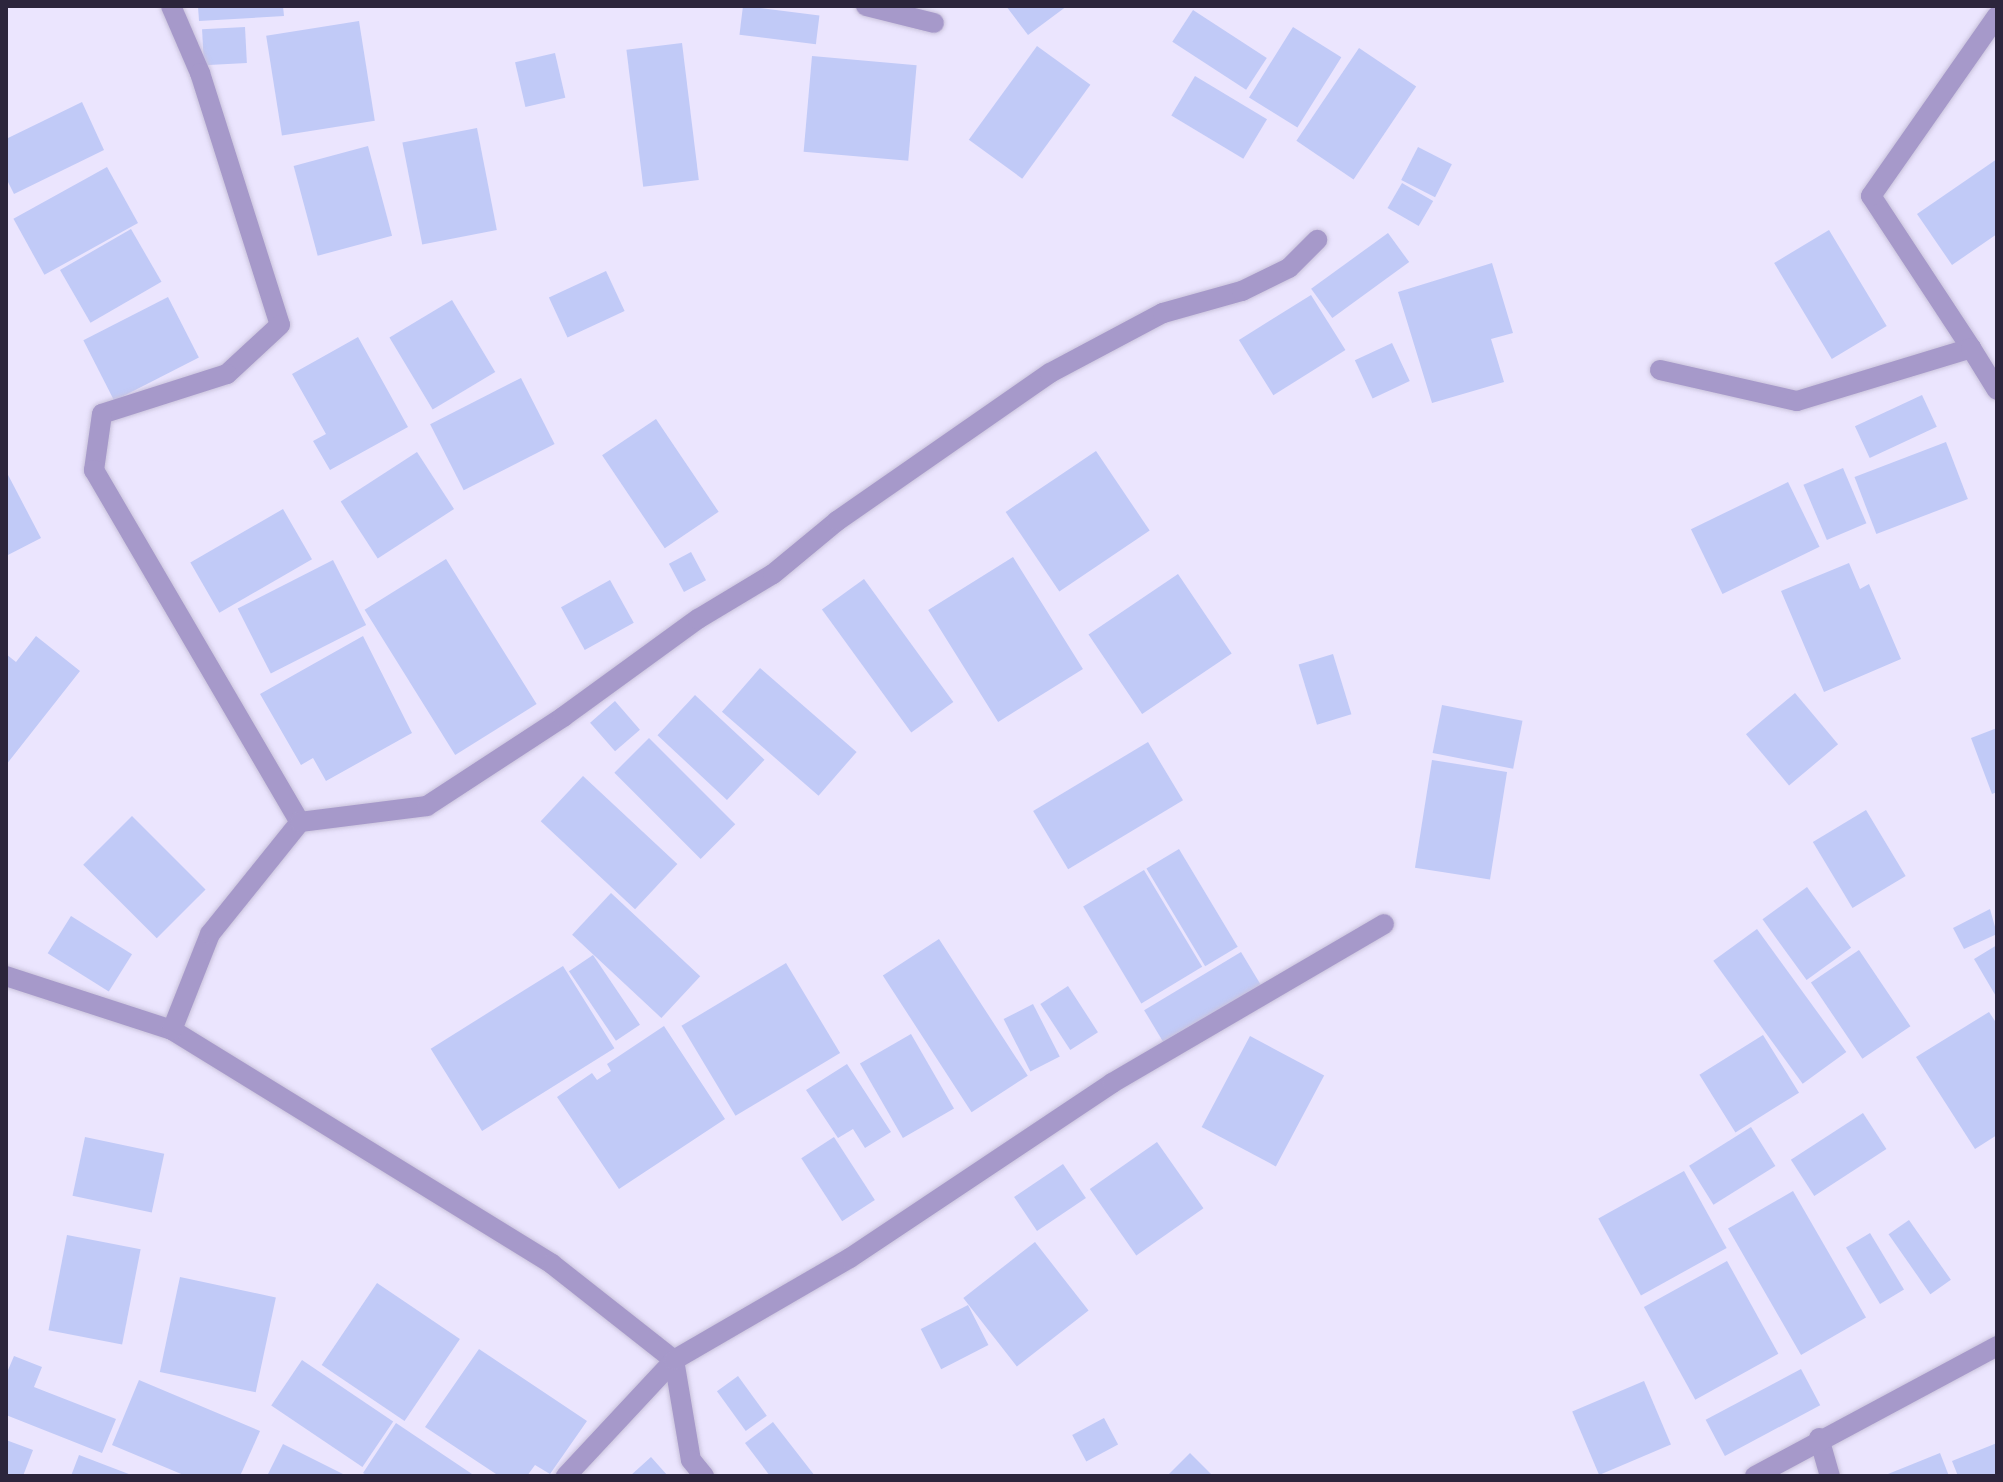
<!DOCTYPE html>
<style>
body{margin:0}
#map{position:relative;width:2003px;height:1482px;overflow:hidden;background:#ebe5fe;font-family:Quicksand,sans-serif}
div>[style]{position:absolute}
.building>*{inset:0;background:#c1caf7;transform-origin:0 0}
.roads{filter:drop-shadow(0 0 2px #c9c2db) drop-shadow(0 0 2px #c9c2db)}
.minor>*{height:20px;margin:-10px;padding:0 10px;transform-origin:10px;border-radius:10px;background:#a699ca}
span{translate:-50% -50%;white-space:nowrap;text-align:center;line-height:1.15;-webkit-text-stroke:7px #fff;paint-order:stroke}
.frame{position:absolute;inset:0;border:8px solid #2c253c;pointer-events:none}
</style>
<div id="map">
<div class="building">
<i style="clip-path:polygon(198px 6px,283px 6px,284px 16px,199px 21px)"></i>
<i style="left:743px;top:6px;width:77px;height:29px;rotate:7deg"></i>
<i style="clip-path:polygon(1006px 6px,1067px 6px,1028px 35px)"></i>
<i style="left:1193px;top:10px;width:88px;height:38px;rotate:33deg"></i>
<i style="left:359px;top:21px;width:101px;height:94px;rotate:81deg"></i>
<i style="left:245px;top:27px;width:36px;height:43px;rotate:87deg"></i>
<i style="left:1293px;top:27px;width:57px;height:83px;rotate:32deg"></i>
<i style="left:682px;top:43px;width:138px;height:56px;rotate:83deg"></i>
<i style="left:1037px;top:46px;width:66px;height:116px;rotate:36deg"></i>
<i style="left:1359px;top:48px;width:69px;height:112px;rotate:34deg"></i>
<i style="left:555px;top:53px;width:46px;height:41px;rotate:77deg"></i>
<i style="left:812px;top:56px;width:105px;height:96px;rotate:5deg"></i>
<i style="left:1195px;top:76px;width:84px;height:46px;rotate:31deg"></i>
<i style="clip-path:polygon(82px 102px,104px 150px,14px 194px,6px 178px,6px 139px)"></i>
<i style="left:477px;top:128px;width:104px;height:76px;rotate:79deg"></i>
<i style="left:368px;top:146px;width:93px;height:77px;rotate:75deg"></i>
<i style="left:1418px;top:147px;width:38px;height:37px;rotate:27deg"></i>
<i style="clip-path:polygon(1997px 159px,1997px 234px,1952px 265px,1917px 214px)"></i>
<i style="left:107px;top:167px;width:64px;height:107px;rotate:61deg"></i>
<i style="left:1402px;top:183px;width:36px;height:29px;rotate:30deg"></i>
<i style="left:131px;top:229px;width:61px;height:82px;rotate:60deg"></i>
<i style="left:1829px;top:230px;width:112px;height:64px;rotate:59deg"></i>
<i style="left:1388px;top:233px;width:36px;height:95px;rotate:54deg"></i>
<i style="clip-path:polygon(1492px 263px,1513px 333px,1491px 339px,1504px 382px,1432px 403px,1398px 292px)"></i>
<i style="left:606px;top:271px;width:44px;height:63px;rotate:65deg"></i>
<i style="left:1311px;top:295px;width:65px;height:85px;rotate:58deg"></i>
<i style="left:168px;top:297px;width:68px;height:95px;rotate:63deg"></i>
<i style="left:452px;top:300px;width:84px;height:73px;rotate:59deg"></i>
<i style="clip-path:polygon(358px 337px,408px 427px,330px 470px,313px 441px,326px 434px,292px 374px)"></i>
<i style="left:1392px;top:343px;width:42px;height:41px;rotate:65deg"></i>
<i style="left:521px;top:378px;width:74px;height:102px;rotate:63deg"></i>
<i style="left:1922px;top:395px;width:35px;height:74px;rotate:65deg"></i>
<i style="left:656px;top:419px;width:112px;height:65px;rotate:56deg"></i>
<i style="left:1946px;top:442px;width:61px;height:98px;rotate:69deg"></i>
<i style="left:1096px;top:451px;width:96px;height:109px;rotate:56deg"></i>
<i style="left:417px;top:452px;width:68px;height:91px;rotate:57deg"></i>
<i style="left:1843px;top:468px;width:60px;height:43px;rotate:67deg"></i>
<i style="clip-path:polygon(6px 471px,41px 538px,6px 556px)"></i>
<i style="left:1788px;top:482px;width:72px;height:108px;rotate:64deg"></i>
<i style="left:283px;top:509px;width:58px;height:107px;rotate:60deg"></i>
<i style="left:691px;top:552px;width:32px;height:25px;rotate:62deg"></i>
<i style="left:1013px;top:557px;width:132px;height:100px;rotate:58deg"></i>
<i style="left:446px;top:559px;width:171px;height:96px;rotate:58deg"></i>
<i style="left:333px;top:560px;width:73px;height:107px;rotate:63deg"></i>
<i style="clip-path:polygon(1849px 563px,1860px 589px,1869px 584px,1901px 659px,1824px 692px,1781px 591px)"></i>
<i style="left:1178px;top:574px;width:96px;height:108px;rotate:56deg"></i>
<i style="left:864px;top:579px;width:152px;height:52px;rotate:54deg"></i>
<i style="left:610px;top:580px;width:49px;height:56px;rotate:61deg"></i>
<i style="clip-path:polygon(36px 636px,80px 671px,6px 765px,6px 654px,16px 662px)"></i>
<i style="clip-path:polygon(363px 636px,412px 733px,326px 781px,313px 758px,301px 765px,260px 694px)"></i>
<i style="left:1333px;top:654px;width:63px;height:36px;rotate:73deg"></i>
<i style="left:760px;top:668px;width:128px;height:58px;rotate:41deg"></i>
<i style="left:1795px;top:693px;width:67px;height:64px;rotate:50deg"></i>
<i style="left:695px;top:695px;width:95px;height:55px;rotate:43deg"></i>
<i style="left:615px;top:701px;width:38px;height:33px;rotate:49deg"></i>
<i style="left:1442px;top:705px;width:82px;height:49px;rotate:11deg"></i>
<i style="clip-path:polygon(1997px 728px,1997px 792px,1992px 794px,1971px 738px)"></i>
<i style="left:649px;top:738px;width:122px;height:49px;rotate:45deg"></i>
<i style="left:1148px;top:742px;width:68px;height:134px;rotate:59deg"></i>
<i style="left:1432px;top:760px;width:76px;height:109px;rotate:9deg"></i>
<i style="left:583px;top:776px;width:129px;height:62px;rotate:43deg"></i>
<i style="left:1866px;top:810px;width:77px;height:62px;rotate:59deg"></i>
<i style="left:132px;top:816px;width:104px;height:69px;rotate:45deg"></i>
<i style="left:1179px;top:849px;width:114px;height:38px;rotate:59deg"></i>
<i style="left:1144px;top:870px;width:113px;height:71px;rotate:59deg"></i>
<i style="left:1807px;top:887px;width:75px;height:55px;rotate:54deg"></i>
<i style="left:611px;top:893px;width:122px;height:57px;rotate:43deg"></i>
<i style="clip-path:polygon(1990px 909px,1997px 934px,1964px 949px,1953px 928px)"></i>
<i style="left:71px;top:916px;width:72px;height:44px;rotate:32deg"></i>
<i style="left:1757px;top:929px;width:152px;height:54px;rotate:54deg"></i>
<i style="left:939px;top:939px;width:163px;height:67px;rotate:57deg"></i>
<i style="clip-path:polygon(1997px 945px,1997px 998px,1974px 959px)"></i>
<i style="left:1859px;top:950px;width:92px;height:58px;rotate:56deg"></i>
<i style="left:1241px;top:952px;width:43px;height:113px;rotate:59deg"></i>
<i style="left:593px;top:955px;width:84px;height:29px;rotate:56deg"></i>
<i style="left:786px;top:963px;width:105px;height:122px;rotate:59deg"></i>
<i style="left:563px;top:966px;width:97px;height:156px;rotate:58deg"></i>
<i style="left:1068px;top:986px;width:55px;height:33px;rotate:57deg"></i>
<i style="left:1033px;top:1004px;width:59px;height:33px;rotate:63deg"></i>
<i style="clip-path:polygon(1989px 1012px,1997px 1024px,1997px 1135px,1975px 1149px,1916px 1057px)"></i>
<i style="clip-path:polygon(664px 1026px,725px 1119px,619px 1189px,557px 1097px,592px 1073px,597px 1080px,611px 1071px,607px 1064px)"></i>
<i style="left:911px;top:1034px;width:86px;height:59px;rotate:60deg"></i>
<i style="left:1763px;top:1035px;width:68px;height:75px;rotate:58deg"></i>
<i style="left:1250px;top:1036px;width:84px;height:103px;rotate:28deg"></i>
<i style="clip-path:polygon(847px 1064px,891px 1132px,865px 1148px,853px 1129px,838px 1138px,806px 1090px)"></i>
<i style="left:1863px;top:1113px;width:43px;height:86px;rotate:57deg"></i>
<i style="left:1751px;top:1127px;width:46px;height:73px;rotate:58deg"></i>
<i style="left:85px;top:1137px;width:81px;height:60px;rotate:12deg"></i>
<i style="left:834px;top:1137px;width:75px;height:39px;rotate:57deg"></i>
<i style="left:1157px;top:1142px;width:81px;height:82px;rotate:55deg"></i>
<i style="left:1063px;top:1164px;width:41px;height:59px;rotate:56deg"></i>
<i style="left:1684px;top:1171px;width:88px;height:98px;rotate:61deg"></i>
<i style="left:1793px;top:1191px;width:146px;height:75px;rotate:60deg"></i>
<i style="left:1909px;top:1220px;width:73px;height:25px;rotate:55deg"></i>
<i style="left:1870px;top:1233px;width:66px;height:28px;rotate:59deg"></i>
<i style="left:67px;top:1235px;width:75px;height:97px;rotate:11deg"></i>
<i style="left:1035px;top:1242px;width:87px;height:91px;rotate:52deg"></i>
<i style="left:1727px;top:1261px;width:106px;height:95px;rotate:61deg"></i>
<i style="left:180px;top:1277px;width:98px;height:97px;rotate:12deg"></i>
<i style="left:377px;top:1283px;width:100px;height:99px;rotate:34deg"></i>
<i style="left:968px;top:1305px;width:45px;height:53px;rotate:63deg"></i>
<i style="clip-path:polygon(479px 1349px,587px 1421px,550px 1474px,535px 1465px,527px 1476px,499px 1476px,425px 1427px)"></i>
<i style="clip-path:polygon(14px 1356px,42px 1367px,34px 1387px,116px 1419px,102px 1453px,6px 1415px,6px 1375px)"></i>
<i style="left:302px;top:1360px;width:110px;height:55px;rotate:34deg"></i>
<i style="left:1801px;top:1369px;width:41px;height:108px;rotate:62deg"></i>
<i style="left:738px;top:1376px;width:49px;height:26px;rotate:54deg"></i>
<i style="clip-path:polygon(139px 1380px,260px 1431px,240px 1476px,186px 1476px,112px 1445px)"></i>
<i style="left:1644px;top:1381px;width:69px;height:78px;rotate:67deg"></i>
<i style="left:1104px;top:1418px;width:30px;height:36px;rotate:62deg"></i>
<i style="clip-path:polygon(773px 1422px,815px 1476px,770px 1476px,745px 1443px)"></i>
<i style="clip-path:polygon(396px 1423px,475px 1476px,368px 1476px,363px 1473px)"></i>
<i style="clip-path:polygon(6px 1440px,33px 1450px,23px 1476px,6px 1476px)"></i>
<i style="clip-path:polygon(1997px 1443px,1997px 1476px,1958px 1476px,1952px 1461px)"></i>
<i style="clip-path:polygon(283px 1444px,347px 1476px,267px 1476px)"></i>
<i style="clip-path:polygon(1190px 1453px,1213px 1476px,1167px 1476px)"></i>
<i style="clip-path:polygon(1940px 1453px,1949px 1476px,1883px 1476px)"></i>
<i style="clip-path:polygon(79px 1455px,134px 1476px,71px 1476px)"></i>
<i style="clip-path:polygon(651px 1457px,668px 1476px,630px 1476px)"></i>
</div>
<div class="roads">
<div class="minor">
<i style="left:171px;top:6px;width:73px;rotate:66.6deg"></i>
<i style="left:200px;top:73px;width:264px;rotate:72.4deg"></i>
<i style="left:280px;top:325px;width:72px;rotate:137.2deg"></i>
<i style="left:227px;top:374px;width:131px;rotate:162.3deg"></i>
<i style="left:102px;top:414px;width:57px;rotate:98.1deg"></i>
<i style="left:94px;top:470px;width:408px;rotate:59.7deg"></i>
<i style="left:866px;top:6px;width:70px;rotate:14deg"></i>
<i style="left:1971px;top:348px;width:182px;rotate:-123.3deg"></i>
<i style="left:1871px;top:196px;width:220px;rotate:-55deg"></i>
<i style="left:1660px;top:370px;width:140px;rotate:12.8deg"></i>
<i style="left:1797px;top:401px;width:182px;rotate:-16.9deg"></i>
<i style="left:1971px;top:348px;width:49px;rotate:58.2deg"></i>
<i style="left:6px;top:976px;width:175px;rotate:18deg"></i>
<i style="left:172px;top:1030px;width:446px;rotate:31.6deg"></i>
<i style="left:552px;top:1264px;width:155px;rotate:38.2deg"></i>
<i style="left:674px;top:1360px;width:101px;rotate:80.4deg"></i>
<i style="left:691px;top:1460px;width:21px;rotate:51deg"></i>
<i style="left:172px;top:1030px;width:103px;rotate:-68.4deg"></i>
<i style="left:210px;top:934px;width:144px;rotate:-51.2deg"></i>
<i style="left:300px;top:822px;width:128px;rotate:-7.2deg"></i>
<i style="left:427px;top:806px;width:163px;rotate:-33.2deg"></i>
<i style="left:563px;top:717px;width:167px;rotate:-36deg"></i>
<i style="left:698px;top:619px;width:87px;rotate:-31deg"></i>
<i style="left:773px;top:574px;width:83px;rotate:-39.6deg"></i>
<i style="left:837px;top:521px;width:259px;rotate:-34.8deg"></i>
<i style="left:1050px;top:373px;width:128px;rotate:-28deg"></i>
<i style="left:1163px;top:313px;width:82px;rotate:-15.6deg"></i>
<i style="left:1242px;top:291px;width:52px;rotate:-26.1deg"></i>
<i style="left:1289px;top:268px;width:40px;rotate:-45deg"></i>
<i style="left:1819px;top:1438px;width:40px;rotate:74deg"></i>
<i style="left:566px;top:1476px;width:158px;rotate:-47deg"></i>
<i style="left:674px;top:1360px;width:203px;rotate:-30.1deg"></i>
<i style="left:850px;top:1258px;width:315px;rotate:-33.7deg"></i>
<i style="left:1112px;top:1083px;width:315px;rotate:-30.3deg"></i>
<i style="left:1755px;top:1476px;width:275px;rotate:-28.2deg"></i>
</div>
</div>
<div class="frame"></div>
</div>
